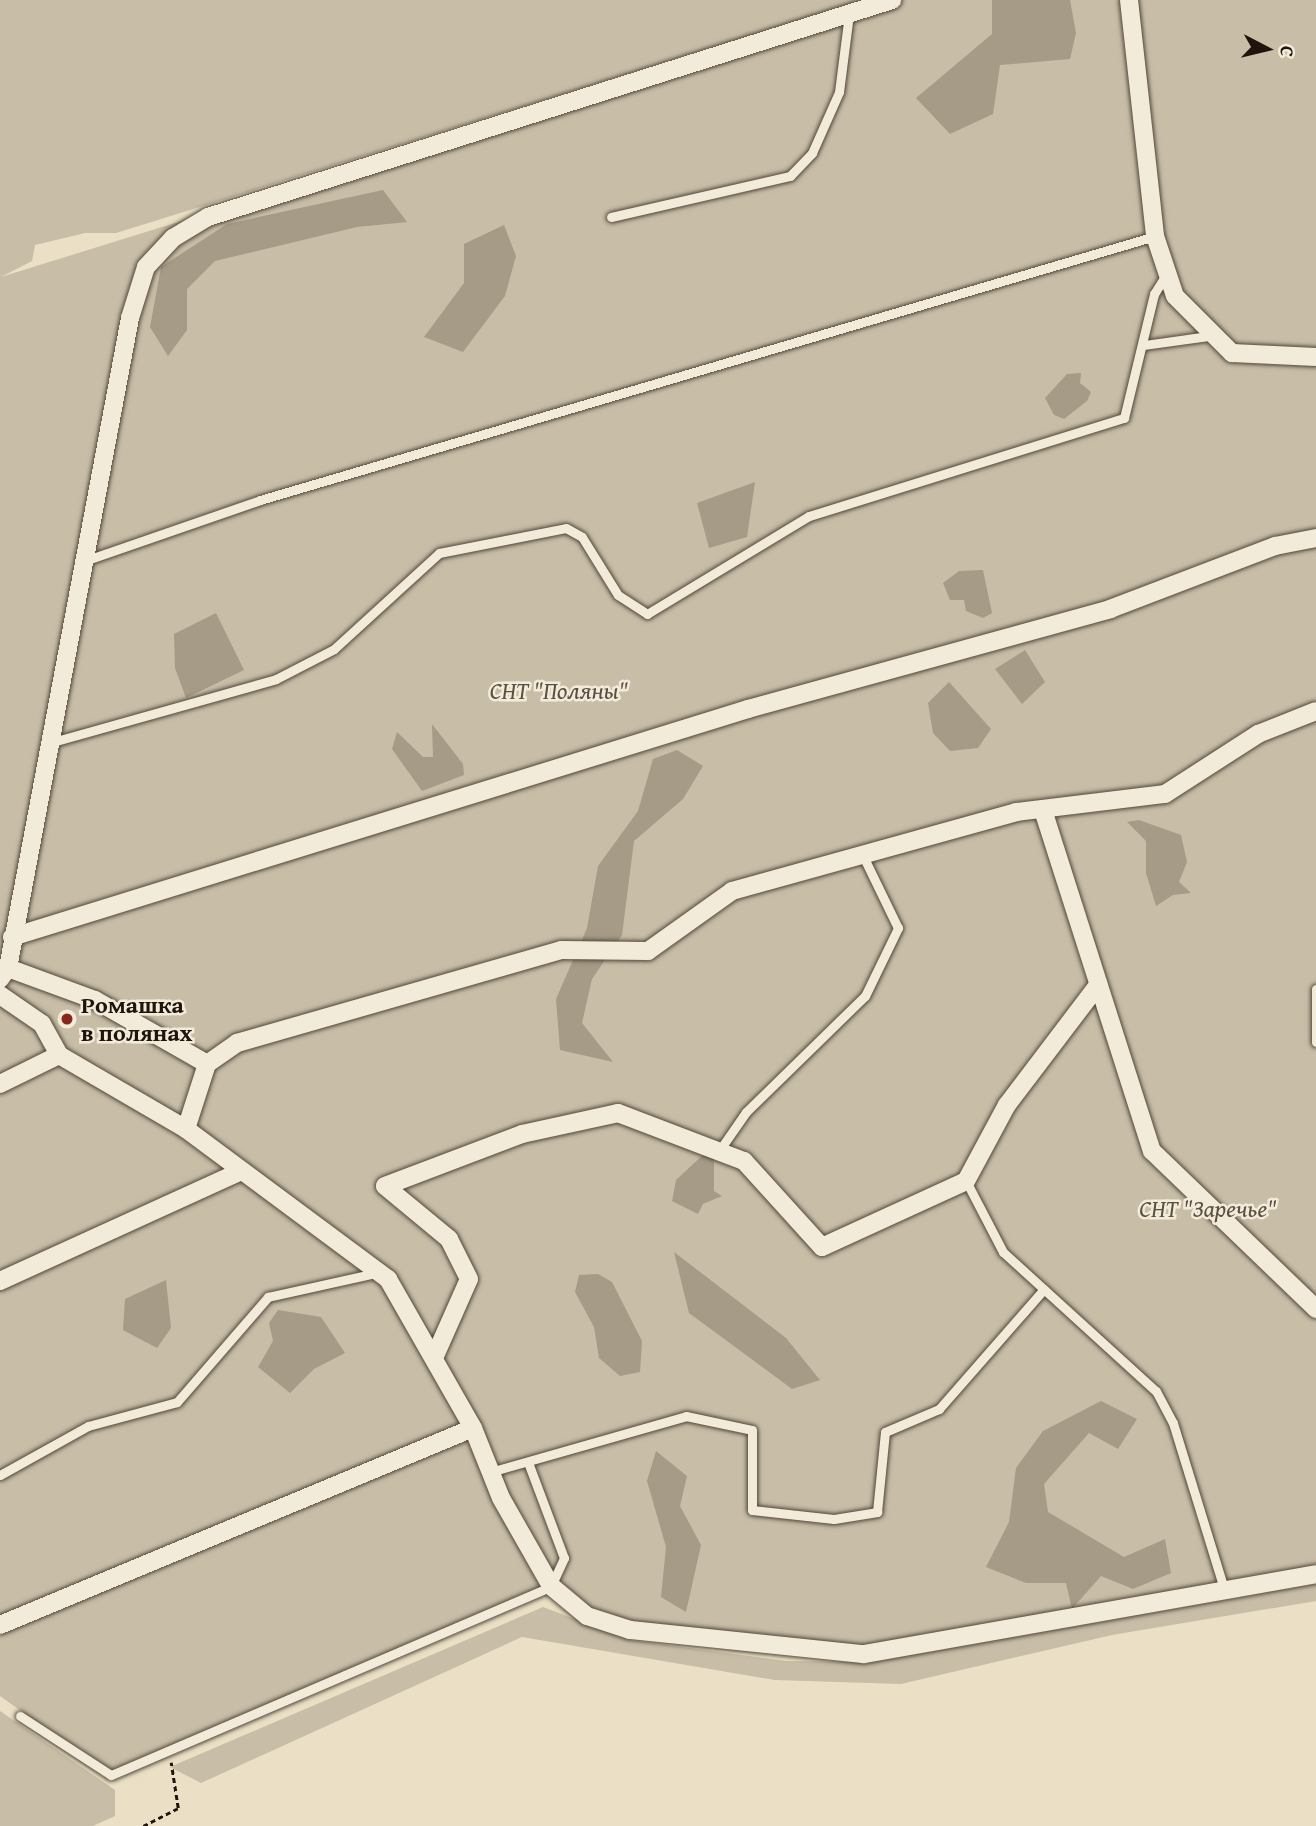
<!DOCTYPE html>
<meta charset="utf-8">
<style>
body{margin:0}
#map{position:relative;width:1316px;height:1826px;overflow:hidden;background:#ebe0c5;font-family:"Gentium Book Plus",serif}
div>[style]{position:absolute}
.green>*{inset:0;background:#c8bda6}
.water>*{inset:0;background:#a59b86}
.path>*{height:2.5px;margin-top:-1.25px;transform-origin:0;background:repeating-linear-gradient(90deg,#1e140d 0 5px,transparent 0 8.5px)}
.roads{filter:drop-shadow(0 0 2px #51473b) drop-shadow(0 0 2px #51473b)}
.service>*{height:9px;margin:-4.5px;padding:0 4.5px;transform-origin:4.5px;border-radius:4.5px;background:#f2ebd9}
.minor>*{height:18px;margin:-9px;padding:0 9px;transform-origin:9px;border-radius:9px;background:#f2ebd9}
.dots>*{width:19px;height:19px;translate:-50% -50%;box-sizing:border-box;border:4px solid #f2ebd9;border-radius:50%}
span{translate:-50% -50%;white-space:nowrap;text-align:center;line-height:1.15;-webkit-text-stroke:5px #f2ebd9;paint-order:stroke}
.park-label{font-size:24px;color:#5a4f43;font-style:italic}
.poi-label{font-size:24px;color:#1e140d;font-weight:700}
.left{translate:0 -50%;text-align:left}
.north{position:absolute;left:1232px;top:14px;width:70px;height:70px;-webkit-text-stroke:5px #f2ebd9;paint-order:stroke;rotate:97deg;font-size:19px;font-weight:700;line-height:28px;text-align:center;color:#1e140d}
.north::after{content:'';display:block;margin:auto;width:24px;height:32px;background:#1e140d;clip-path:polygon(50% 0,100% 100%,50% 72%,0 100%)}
</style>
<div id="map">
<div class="green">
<i style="clip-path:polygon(0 0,864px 0,116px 233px,85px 233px,35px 245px,32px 261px,1px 277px,892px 0,1316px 0,1316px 1574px,915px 1649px,630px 1630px,550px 1586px,111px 1775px,0 1696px)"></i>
<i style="clip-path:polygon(1316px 1584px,1316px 1601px,1112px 1635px,901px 1684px,775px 1680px,522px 1637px,201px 1783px,170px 1767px,543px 1607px,630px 1640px,786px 1661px,872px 1662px)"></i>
<i style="clip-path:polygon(0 1711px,115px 1790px,115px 1816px,93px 1826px,0 1826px)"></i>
</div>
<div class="water">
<i style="clip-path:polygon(992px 0,1070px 0,1076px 33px,1070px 59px,1000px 65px,993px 114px,950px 134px,916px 98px,992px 34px)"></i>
<i style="clip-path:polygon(383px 190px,407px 222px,357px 227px,215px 261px,187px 289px,187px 330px,168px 356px,150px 327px,161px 267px,227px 224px)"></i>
<i style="clip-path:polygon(504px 225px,516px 256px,505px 296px,463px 352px,424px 337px,464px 283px,464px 244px)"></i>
<i style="clip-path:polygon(1081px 373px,1080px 383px,1091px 392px,1087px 401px,1064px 419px,1054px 415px,1045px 398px,1067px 374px)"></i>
<i style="clip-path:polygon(755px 482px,747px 537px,709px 548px,697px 503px)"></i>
<i style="clip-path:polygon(983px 570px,992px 613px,983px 618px,966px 611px,964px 600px,950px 600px,943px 583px,959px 571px)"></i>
<i style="clip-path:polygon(216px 613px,244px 670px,186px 698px,175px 668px,174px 634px)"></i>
<i style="clip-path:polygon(1025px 650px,1045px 682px,1022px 704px,995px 669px)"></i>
<i style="clip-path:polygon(949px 682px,991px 729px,978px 748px,950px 751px,933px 733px,928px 703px)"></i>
<i style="clip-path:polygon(432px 724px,463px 764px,464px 775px,422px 791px,392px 749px,397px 732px,423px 757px,433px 757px)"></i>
<i style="clip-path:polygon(677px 750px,703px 766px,683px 799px,634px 841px,622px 935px,592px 979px,582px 1023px,613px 1062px,560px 1050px,556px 999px,587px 928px,598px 866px,638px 811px,653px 759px)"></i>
<i style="clip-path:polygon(1139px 820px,1181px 835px,1187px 862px,1179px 882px,1191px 893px,1173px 895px,1156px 906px,1146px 873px,1146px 841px,1127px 822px)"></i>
<i style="clip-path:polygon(706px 1152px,714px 1159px,714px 1191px,722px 1196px,703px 1204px,698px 1214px,672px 1201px,676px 1180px)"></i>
<i style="clip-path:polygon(674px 1252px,786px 1338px,820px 1380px,792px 1389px,689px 1313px)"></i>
<i style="clip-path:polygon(598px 1274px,612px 1282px,642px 1341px,640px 1372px,620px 1376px,599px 1358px,594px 1327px,575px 1292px,579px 1275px)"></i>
<i style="clip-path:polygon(166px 1280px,171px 1328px,157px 1348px,123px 1330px,125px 1299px)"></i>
<i style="clip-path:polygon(278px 1310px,321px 1317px,345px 1353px,314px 1369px,290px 1393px,258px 1367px,273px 1341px,269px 1323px)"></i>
<i style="clip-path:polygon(1101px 1401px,1137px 1419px,1118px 1449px,1089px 1433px,1044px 1484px,1048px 1512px,1124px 1557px,1165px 1539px,1171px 1573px,1133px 1589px,1101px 1576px,1072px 1609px,1066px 1583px,1026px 1583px,986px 1567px,1009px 1522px,1016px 1468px,1043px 1431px)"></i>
<i style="clip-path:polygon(656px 1451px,687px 1476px,680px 1506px,701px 1545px,686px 1612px,661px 1597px,666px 1547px,647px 1481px)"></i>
</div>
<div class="path">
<i style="left:143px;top:1826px;width:39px;rotate:-27deg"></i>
<i style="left:178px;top:1808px;width:46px;rotate:-98.8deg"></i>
</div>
<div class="roads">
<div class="service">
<i style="left:611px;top:217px;width:184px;rotate:-12.9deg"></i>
<i style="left:790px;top:176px;width:32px;rotate:-46deg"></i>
<i style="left:812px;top:153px;width:67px;rotate:-66.1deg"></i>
<i style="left:839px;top:92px;width:79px;rotate:-82.7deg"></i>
<i style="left:1144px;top:345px;width:66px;rotate:-7.9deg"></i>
<i style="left:84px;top:561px;width:186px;rotate:-19.1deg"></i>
<i style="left:260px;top:500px;width:933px;rotate:-16.43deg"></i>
<i style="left:49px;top:743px;width:236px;rotate:-15.7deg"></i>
<i style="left:276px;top:679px;width:65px;rotate:-27.3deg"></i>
<i style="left:334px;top:649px;width:142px;rotate:-42.4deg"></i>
<i style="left:439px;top:553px;width:129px;rotate:-11.1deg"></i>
<i style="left:566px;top:528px;width:18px;rotate:29deg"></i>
<i style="left:582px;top:537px;width:68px;rotate:58.2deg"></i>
<i style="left:618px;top:595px;width:35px;rotate:33deg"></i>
<i style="left:647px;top:614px;width:189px;rotate:-31.2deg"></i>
<i style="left:809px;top:516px;width:330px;rotate:-17.3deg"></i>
<i style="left:1124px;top:418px;width:128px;rotate:-76.4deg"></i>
<i style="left:1154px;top:294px;width:22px;rotate:-58deg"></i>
<i style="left:1316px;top:989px;width:53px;rotate:90deg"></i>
<i style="left:721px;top:1148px;width:44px;rotate:-55.2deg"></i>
<i style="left:746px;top:1112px;width:166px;rotate:-44.3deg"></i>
<i style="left:865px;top:996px;width:76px;rotate:-64.1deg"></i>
<i style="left:898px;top:928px;width:80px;rotate:-115.9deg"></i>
<i style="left:966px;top:1181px;width:80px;rotate:62.5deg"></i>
<i style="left:1003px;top:1252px;width:207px;rotate:42.3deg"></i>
<i style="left:1156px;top:1391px;width:36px;rotate:62deg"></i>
<i style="left:1173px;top:1423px;width:170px;rotate:72.9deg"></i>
<i style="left:490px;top:1472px;width:204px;rotate:-15.9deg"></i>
<i style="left:686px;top:1416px;width:67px;rotate:12deg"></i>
<i style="left:752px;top:1430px;width:80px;rotate:90deg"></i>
<i style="left:752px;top:1510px;width:82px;rotate:6.3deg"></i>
<i style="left:834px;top:1519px;width:44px;rotate:-9.2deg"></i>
<i style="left:877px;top:1512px;width:80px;rotate:-84.3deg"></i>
<i style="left:885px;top:1432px;width:59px;rotate:-23.1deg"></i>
<i style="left:939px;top:1409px;width:159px;rotate:-48.8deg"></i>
<i style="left:0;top:1475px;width:101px;rotate:-29.1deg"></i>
<i style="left:88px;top:1426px;width:92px;rotate:-15.1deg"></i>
<i style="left:177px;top:1402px;width:139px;rotate:-49.1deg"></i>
<i style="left:268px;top:1297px;width:110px;rotate:-12.6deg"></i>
<i style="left:20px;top:1716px;width:108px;rotate:33deg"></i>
<i style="left:111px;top:1775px;width:479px;rotate:-23.2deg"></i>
<i style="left:551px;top:1586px;width:31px;rotate:-65deg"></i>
<i style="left:564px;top:1558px;width:99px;rotate:-110.6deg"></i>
</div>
<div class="minor">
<i style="left:1129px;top:0;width:237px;rotate:83.7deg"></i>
<i style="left:1155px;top:236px;width:63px;rotate:71.6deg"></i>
<i style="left:1175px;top:296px;width:81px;rotate:45deg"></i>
<i style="left:1232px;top:353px;width:84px;rotate:2.7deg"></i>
<i style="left:1043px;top:810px;width:358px;rotate:72.3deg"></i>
<i style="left:1152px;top:1151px;width:228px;rotate:43.9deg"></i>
<i style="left:12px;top:937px;width:771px;rotate:-17.21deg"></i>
<i style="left:748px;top:709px;width:376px;rotate:-15.4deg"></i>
<i style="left:1110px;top:609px;width:177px;rotate:-20.9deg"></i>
<i style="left:1275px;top:546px;width:42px;rotate:-11deg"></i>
<i style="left:8px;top:968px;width:93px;rotate:20.2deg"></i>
<i style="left:95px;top:1000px;width:129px;rotate:29.7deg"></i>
<i style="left:0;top:979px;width:14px;rotate:-54deg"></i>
<i style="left:8px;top:968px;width:661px;rotate:-79.37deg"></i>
<i style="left:130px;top:318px;width:53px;rotate:-72.6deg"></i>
<i style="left:146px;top:267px;width:40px;rotate:-47deg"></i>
<i style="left:173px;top:238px;width:41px;rotate:-31deg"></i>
<i style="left:208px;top:217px;width:718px;rotate:-17.6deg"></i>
<i style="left:0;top:995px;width:51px;rotate:34.6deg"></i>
<i style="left:42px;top:1024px;width:35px;rotate:61deg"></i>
<i style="left:59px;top:1055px;width:147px;rotate:30.2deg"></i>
<i style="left:186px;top:1129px;width:252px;rotate:36.6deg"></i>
<i style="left:388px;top:1279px;width:172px;rotate:60.3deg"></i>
<i style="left:473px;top:1428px;width:75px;rotate:68.2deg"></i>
<i style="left:501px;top:1498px;width:101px;rotate:60.4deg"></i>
<i style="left:551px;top:1586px;width:47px;rotate:39.8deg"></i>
<i style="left:587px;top:1616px;width:45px;rotate:18deg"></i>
<i style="left:630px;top:1630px;width:235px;rotate:5.9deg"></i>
<i style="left:864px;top:1654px;width:459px;rotate:-10deg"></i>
<i style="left:0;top:1084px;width:66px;rotate:-26.2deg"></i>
<i style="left:186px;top:1129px;width:68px;rotate:-72.1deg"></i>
<i style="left:207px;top:1064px;width:37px;rotate:-35deg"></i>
<i style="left:237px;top:1043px;width:337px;rotate:-16deg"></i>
<i style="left:561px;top:950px;width:87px;rotate:0.7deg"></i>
<i style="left:648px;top:951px;width:103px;rotate:-35.5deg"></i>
<i style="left:732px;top:891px;width:295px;rotate:-15.5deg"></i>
<i style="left:1016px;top:812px;width:150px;rotate:-6.9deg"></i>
<i style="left:1165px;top:794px;width:111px;rotate:-32.8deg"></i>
<i style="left:1258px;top:734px;width:62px;rotate:-21.6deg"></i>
<i style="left:0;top:1281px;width:265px;rotate:-24.5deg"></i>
<i style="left:434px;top:1358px;width:86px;rotate:-66.1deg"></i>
<i style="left:469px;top:1279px;width:45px;rotate:-116.6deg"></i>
<i style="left:449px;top:1239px;width:83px;rotate:-140.4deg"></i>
<i style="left:385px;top:1186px;width:147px;rotate:-20.8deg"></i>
<i style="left:522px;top:1134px;width:98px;rotate:-12.3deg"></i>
<i style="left:618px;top:1113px;width:135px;rotate:20.9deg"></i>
<i style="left:744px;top:1161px;width:116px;rotate:47.8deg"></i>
<i style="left:822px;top:1247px;width:158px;rotate:-24.6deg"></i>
<i style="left:966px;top:1181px;width:86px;rotate:-61.7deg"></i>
<i style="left:1007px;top:1105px;width:151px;rotate:-52.8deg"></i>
<i style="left:0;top:1625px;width:512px;rotate:-22.61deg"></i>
</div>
</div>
<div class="dots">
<i style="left:67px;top:1019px;background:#8f2418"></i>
</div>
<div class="park-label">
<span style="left:559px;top:691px">СНТ "Поляны"</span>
<span style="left:1208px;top:1209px">СНТ "Заречье"</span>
</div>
<div class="poi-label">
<span class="left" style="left:81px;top:1019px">Ромашка<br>в полянах</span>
</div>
<div class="north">С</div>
</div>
